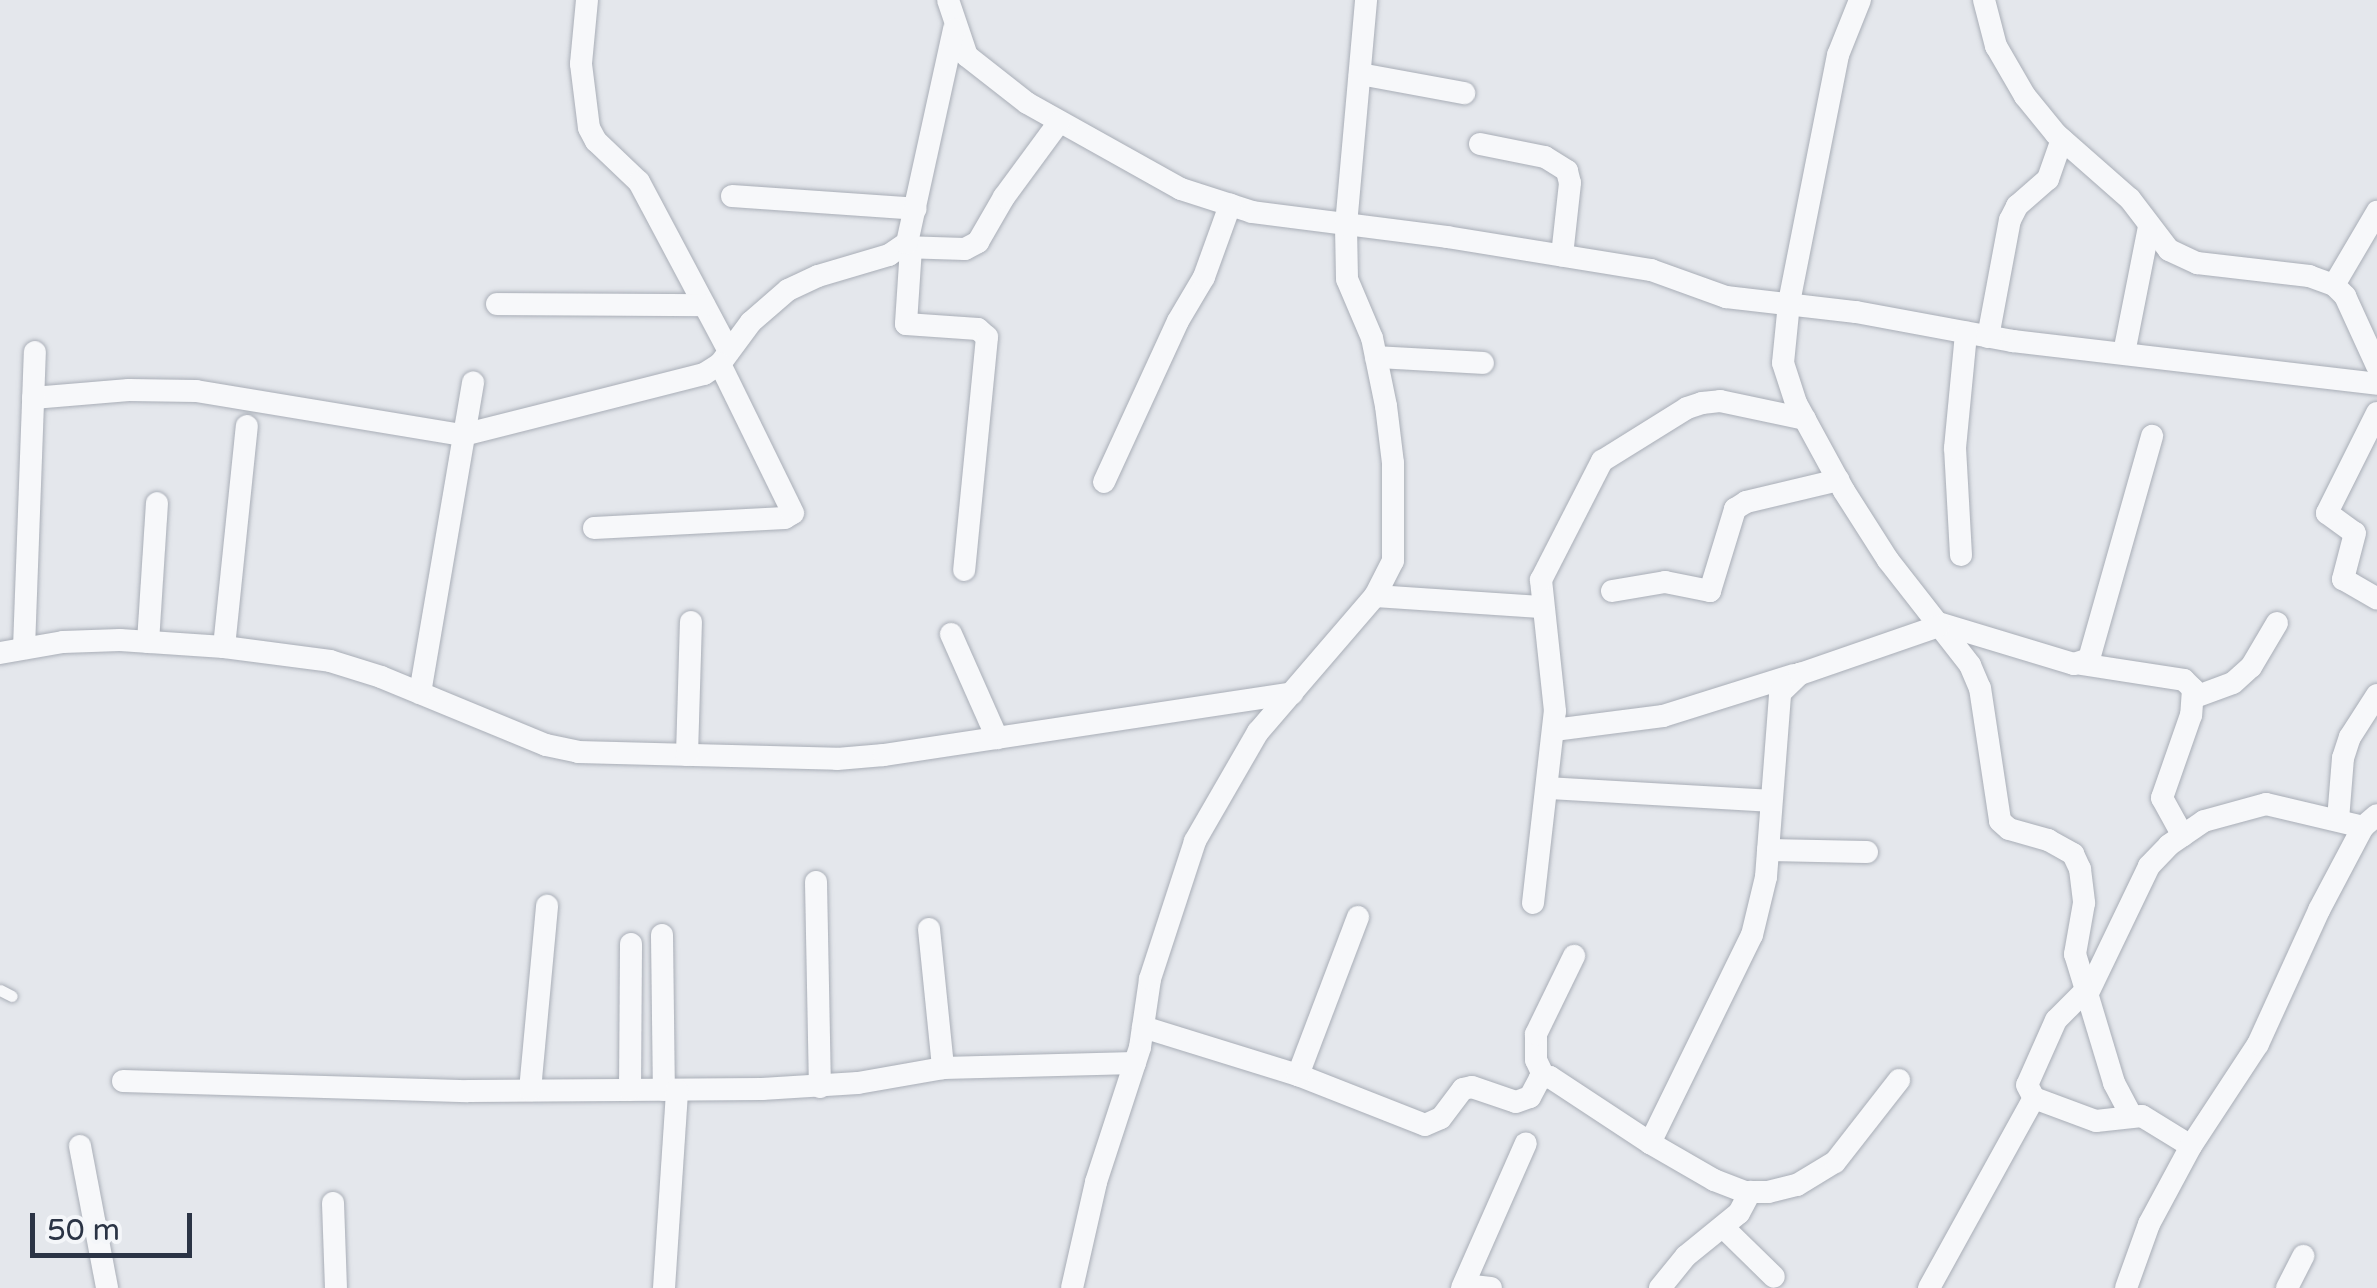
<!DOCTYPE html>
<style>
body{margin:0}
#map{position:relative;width:2377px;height:1288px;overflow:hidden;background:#e4e7ec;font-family:"Varela Round",sans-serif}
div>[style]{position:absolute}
.roads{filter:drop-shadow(0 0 2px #a9aeb7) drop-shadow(0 0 2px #a9aeb7)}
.lane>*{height:11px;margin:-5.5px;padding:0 5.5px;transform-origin:5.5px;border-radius:5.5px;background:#f7f8fa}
.street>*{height:22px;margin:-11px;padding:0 11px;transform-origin:11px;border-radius:11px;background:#f7f8fa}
span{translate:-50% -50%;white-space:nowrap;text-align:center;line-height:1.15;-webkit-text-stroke:9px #f4f6f9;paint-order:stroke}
.scale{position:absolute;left:30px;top:1213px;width:162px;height:45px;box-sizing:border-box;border:5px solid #2b3445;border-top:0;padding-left:12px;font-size:30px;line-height:35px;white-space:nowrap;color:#2b3445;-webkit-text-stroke:8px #f4f6f9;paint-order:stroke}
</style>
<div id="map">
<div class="roads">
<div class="lane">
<i style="left:0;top:990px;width:13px;rotate:27deg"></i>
</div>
<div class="street">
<i style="left:587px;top:0;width:64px;rotate:95.4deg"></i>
<i style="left:581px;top:64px;width:64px;rotate:82.9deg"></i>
<i style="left:589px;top:128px;width:15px;rotate:62deg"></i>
<i style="left:596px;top:141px;width:59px;rotate:43.6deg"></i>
<i style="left:639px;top:182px;width:191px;rotate:62deg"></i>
<i style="left:948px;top:0;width:59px;rotate:71.3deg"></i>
<i style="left:967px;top:56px;width:76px;rotate:38.1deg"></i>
<i style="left:1027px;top:103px;width:176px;rotate:29.2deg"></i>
<i style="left:1181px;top:189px;width:75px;rotate:17.9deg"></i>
<i style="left:1252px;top:212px;width:197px;rotate:7.3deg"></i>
<i style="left:1447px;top:237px;width:207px;rotate:9.2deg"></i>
<i style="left:1651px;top:270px;width:80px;rotate:19.8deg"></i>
<i style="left:1726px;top:297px;width:131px;rotate:6.6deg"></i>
<i style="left:1856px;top:312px;width:160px;rotate:10.5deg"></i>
<i style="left:2013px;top:341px;width:367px;rotate:6.7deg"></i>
<i style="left:1860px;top:0;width:59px;rotate:111.8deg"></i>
<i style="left:1838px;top:55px;width:253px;rotate:101.2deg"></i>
<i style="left:1789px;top:303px;width:60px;rotate:95.7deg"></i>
<i style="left:1783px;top:363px;width:42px;rotate:72deg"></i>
<i style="left:1796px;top:403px;width:100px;rotate:61.4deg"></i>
<i style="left:1844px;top:491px;width:82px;rotate:57.5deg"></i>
<i style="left:1888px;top:560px;width:133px;rotate:52deg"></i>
<i style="left:1970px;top:665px;width:25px;rotate:67deg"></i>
<i style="left:1980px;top:688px;width:134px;rotate:81.4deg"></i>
<i style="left:2000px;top:821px;width:12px;rotate:42deg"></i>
<i style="left:2009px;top:829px;width:41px;rotate:15.8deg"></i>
<i style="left:2048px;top:840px;width:29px;rotate:29deg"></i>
<i style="left:2073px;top:854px;width:17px;rotate:65deg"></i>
<i style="left:2080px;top:869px;width:34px;rotate:83deg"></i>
<i style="left:2084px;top:903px;width:52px;rotate:100deg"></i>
<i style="left:2075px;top:954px;width:38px;rotate:73deg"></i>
<i style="left:2086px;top:990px;width:42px;rotate:135deg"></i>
<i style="left:2056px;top:1020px;width:71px;rotate:114deg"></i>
<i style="left:2027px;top:1085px;width:15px;rotate:62deg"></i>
<i style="left:1984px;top:0;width:48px;rotate:75.4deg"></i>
<i style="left:1996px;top:46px;width:58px;rotate:59.9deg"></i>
<i style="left:2025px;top:96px;width:49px;rotate:50.8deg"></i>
<i style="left:2056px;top:134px;width:98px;rotate:41.3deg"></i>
<i style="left:2130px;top:199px;width:64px;rotate:52.6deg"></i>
<i style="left:2169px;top:250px;width:31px;rotate:25deg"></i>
<i style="left:2197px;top:263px;width:113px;rotate:6.6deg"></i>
<i style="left:2309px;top:276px;width:27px;rotate:20deg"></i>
<i style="left:2334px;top:285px;width:16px;rotate:45deg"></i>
<i style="left:2345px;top:296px;width:77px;rotate:65.4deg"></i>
<i style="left:1360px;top:74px;width:106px;rotate:10.4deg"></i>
<i style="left:1480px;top:144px;width:66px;rotate:11.3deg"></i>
<i style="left:1545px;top:157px;width:26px;rotate:32deg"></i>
<i style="left:1567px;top:171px;width:12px;rotate:76deg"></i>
<i style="left:1570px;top:183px;width:73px;rotate:96.3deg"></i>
<i style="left:732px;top:196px;width:184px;rotate:4deg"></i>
<i style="left:902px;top:247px;width:63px;rotate:1.8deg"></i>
<i style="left:965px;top:249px;width:15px;rotate:-28deg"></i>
<i style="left:978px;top:242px;width:52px;rotate:-60deg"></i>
<i style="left:1004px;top:197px;width:93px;rotate:-53.7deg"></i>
<i style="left:911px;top:248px;width:76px;rotate:93.8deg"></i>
<i style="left:906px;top:324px;width:72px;rotate:4deg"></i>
<i style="left:978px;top:329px;width:12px;rotate:42deg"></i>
<i style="left:987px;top:337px;width:234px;rotate:95.6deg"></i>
<i style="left:2334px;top:285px;width:85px;rotate:-59.5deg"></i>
<i style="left:497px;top:304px;width:207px;rotate:0.3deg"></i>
<i style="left:1988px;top:337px;width:119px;rotate:-79.4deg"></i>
<i style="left:2010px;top:220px;width:16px;rotate:-63deg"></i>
<i style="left:2017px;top:206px;width:41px;rotate:-41.1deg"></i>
<i style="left:2048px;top:179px;width:42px;rotate:-70.7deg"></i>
<i style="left:2124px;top:353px;width:128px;rotate:-78.8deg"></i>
<i style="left:1376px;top:357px;width:107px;rotate:3.2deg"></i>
<i style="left:33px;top:398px;width:96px;rotate:-4.8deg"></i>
<i style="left:129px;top:390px;width:67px;rotate:0.9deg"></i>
<i style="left:196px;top:391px;width:271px;rotate:9.4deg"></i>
<i style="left:463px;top:435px;width:249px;rotate:-14.2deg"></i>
<i style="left:704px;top:374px;width:19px;rotate:-32deg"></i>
<i style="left:720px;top:364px;width:52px;rotate:-53.6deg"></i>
<i style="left:751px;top:322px;width:49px;rotate:-40.9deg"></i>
<i style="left:788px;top:290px;width:33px;rotate:-25deg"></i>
<i style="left:818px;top:276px;width:74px;rotate:-16.5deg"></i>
<i style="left:889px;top:255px;width:22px;rotate:-34deg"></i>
<i style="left:907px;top:243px;width:219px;rotate:-77.6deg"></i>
<i style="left:2377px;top:413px;width:112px;rotate:116.6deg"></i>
<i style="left:2327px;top:513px;width:34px;rotate:36deg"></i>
<i style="left:2355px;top:533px;width:48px;rotate:104.6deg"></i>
<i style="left:2343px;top:579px;width:39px;rotate:30deg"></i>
<i style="left:1104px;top:482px;width:177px;rotate:-65.3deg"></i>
<i style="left:1178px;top:321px;width:51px;rotate:-59.4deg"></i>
<i style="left:1204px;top:277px;width:77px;rotate:-70.1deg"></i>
<i style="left:594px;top:528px;width:191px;rotate:-3deg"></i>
<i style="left:785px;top:518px;width:9px;rotate:-32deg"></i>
<i style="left:793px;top:513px;width:166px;rotate:-116.1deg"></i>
<i style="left:1961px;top:555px;width:107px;rotate:-93.2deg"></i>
<i style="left:1955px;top:448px;width:116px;rotate:-84.5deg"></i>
<i style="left:1612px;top:591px;width:54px;rotate:-9.6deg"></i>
<i style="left:1665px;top:582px;width:46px;rotate:11.3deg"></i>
<i style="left:1710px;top:591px;width:86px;rotate:-73deg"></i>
<i style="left:1735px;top:509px;width:13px;rotate:-32deg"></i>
<i style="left:1746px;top:502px;width:95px;rotate:-13.4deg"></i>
<i style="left:1375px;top:596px;width:166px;rotate:3.8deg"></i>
<i style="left:1935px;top:622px;width:145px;rotate:16.8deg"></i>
<i style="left:2074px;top:664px;width:16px;rotate:-18deg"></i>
<i style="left:2089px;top:659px;width:232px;rotate:-74.2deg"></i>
<i style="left:951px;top:634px;width:114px;rotate:66.1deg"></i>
<i style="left:148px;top:642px;width:139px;rotate:-86.3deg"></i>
<i style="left:224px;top:647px;width:222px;rotate:-84.1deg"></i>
<i style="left:24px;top:648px;width:296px;rotate:-87.9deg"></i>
<i style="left:0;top:653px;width:64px;rotate:-9.9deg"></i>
<i style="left:63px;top:642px;width:57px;rotate:-2deg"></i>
<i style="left:120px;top:640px;width:104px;rotate:3.9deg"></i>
<i style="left:224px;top:647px;width:107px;rotate:7.5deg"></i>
<i style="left:330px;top:661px;width:53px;rotate:17.4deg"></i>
<i style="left:381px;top:677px;width:178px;rotate:22.4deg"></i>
<i style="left:546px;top:745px;width:33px;rotate:12deg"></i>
<i style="left:578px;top:752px;width:259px;rotate:1.5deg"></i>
<i style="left:837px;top:759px;width:47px;rotate:-4.9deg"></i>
<i style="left:884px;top:755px;width:413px;rotate:-8.6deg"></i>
<i style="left:2081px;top:664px;width:104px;rotate:8.8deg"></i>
<i style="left:2184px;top:680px;width:13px;rotate:45deg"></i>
<i style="left:2193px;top:689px;width:26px;rotate:94deg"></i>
<i style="left:2191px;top:715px;width:88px;rotate:109.3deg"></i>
<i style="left:2162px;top:798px;width:43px;rotate:61.1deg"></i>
<i style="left:420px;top:693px;width:315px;rotate:-80.3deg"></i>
<i style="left:2195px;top:697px;width:40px;rotate:-20.2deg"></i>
<i style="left:2233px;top:683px;width:24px;rotate:-42deg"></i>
<i style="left:2251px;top:667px;width:51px;rotate:-59.4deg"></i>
<i style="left:1554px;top:730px;width:110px;rotate:-7.3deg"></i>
<i style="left:1663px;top:716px;width:137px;rotate:-17.4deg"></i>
<i style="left:687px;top:755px;width:133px;rotate:-88.3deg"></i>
<i style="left:1548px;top:788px;width:223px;rotate:3.3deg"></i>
<i style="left:2338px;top:820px;width:62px;rotate:-85.4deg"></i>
<i style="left:2343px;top:758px;width:22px;rotate:-72deg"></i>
<i style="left:2350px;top:737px;width:50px;rotate:-57.3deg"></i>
<i style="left:1768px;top:850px;width:99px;rotate:1.2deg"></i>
<i style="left:816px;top:882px;width:205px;rotate:88.9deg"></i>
<i style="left:1533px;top:903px;width:193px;rotate:-83.5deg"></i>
<i style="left:1555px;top:711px;width:132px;rotate:-96.1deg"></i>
<i style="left:1541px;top:580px;width:134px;rotate:-62.9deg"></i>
<i style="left:1602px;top:461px;width:100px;rotate:-31.9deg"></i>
<i style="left:1687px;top:408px;width:16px;rotate:-18deg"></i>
<i style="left:1702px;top:403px;width:18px;rotate:-6deg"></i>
<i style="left:1720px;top:401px;width:87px;rotate:12deg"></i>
<i style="left:929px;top:929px;width:140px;rotate:84.2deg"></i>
<i style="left:662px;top:935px;width:155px;rotate:89.3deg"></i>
<i style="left:2086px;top:990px;width:97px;rotate:73.2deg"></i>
<i style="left:2114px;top:1083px;width:38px;rotate:62deg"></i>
<i style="left:2088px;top:993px;width:141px;rotate:-64.3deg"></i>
<i style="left:2149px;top:866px;width:29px;rotate:-46deg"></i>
<i style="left:2169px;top:845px;width:42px;rotate:-34.4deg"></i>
<i style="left:2204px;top:821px;width:64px;rotate:-15.3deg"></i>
<i style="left:2266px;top:804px;width:100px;rotate:13.3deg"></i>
<i style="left:1143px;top:1027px;width:162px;rotate:17.2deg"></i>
<i style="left:1298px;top:1075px;width:136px;rotate:21.5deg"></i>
<i style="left:1425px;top:1125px;width:17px;rotate:-24deg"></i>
<i style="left:1441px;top:1118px;width:36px;rotate:-53deg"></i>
<i style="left:1463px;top:1089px;width:9px;rotate:-13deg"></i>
<i style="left:1472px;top:1087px;width:46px;rotate:18.8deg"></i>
<i style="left:1516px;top:1102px;width:15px;rotate:-20deg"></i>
<i style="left:1530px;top:1097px;width:21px;rotate:-62deg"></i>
<i style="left:1540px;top:1078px;width:10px;rotate:-6deg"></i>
<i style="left:1550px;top:1077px;width:120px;rotate:33.4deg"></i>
<i style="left:1650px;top:1143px;width:74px;rotate:30deg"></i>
<i style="left:1714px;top:1180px;width:34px;rotate:21deg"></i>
<i style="left:1746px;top:1192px;width:22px"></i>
<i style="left:1768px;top:1192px;width:30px;rotate:-14deg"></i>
<i style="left:1797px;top:1185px;width:44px;rotate:-31.2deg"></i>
<i style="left:1835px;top:1162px;width:104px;rotate:-52deg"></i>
<i style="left:1298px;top:1075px;width:169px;rotate:-69.2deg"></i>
<i style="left:1544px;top:1077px;width:19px;rotate:-115deg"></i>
<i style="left:1536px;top:1060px;width:26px;rotate:-90deg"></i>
<i style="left:1536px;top:1034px;width:87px;rotate:-64deg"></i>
<i style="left:123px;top:1081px;width:345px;rotate:1.7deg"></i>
<i style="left:468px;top:1091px;width:294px;rotate:-0.4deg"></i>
<i style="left:762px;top:1089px;width:96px;rotate:-3.6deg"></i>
<i style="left:858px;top:1083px;width:86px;rotate:-10deg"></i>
<i style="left:943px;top:1068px;width:192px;rotate:-1.5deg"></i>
<i style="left:530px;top:1090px;width:185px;rotate:-84.7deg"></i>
<i style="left:630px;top:1090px;width:146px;rotate:-89.6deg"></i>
<i style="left:1650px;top:1143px;width:232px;rotate:-63.9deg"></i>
<i style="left:1752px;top:935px;width:60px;rotate:-76.4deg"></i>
<i style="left:1766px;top:877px;width:185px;rotate:-85.6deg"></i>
<i style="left:1780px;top:693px;width:28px;rotate:-44deg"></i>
<i style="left:1800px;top:674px;width:147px;rotate:-19.1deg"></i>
<i style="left:80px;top:1146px;width:145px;rotate:79.2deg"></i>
<i style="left:333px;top:1203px;width:85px;rotate:88deg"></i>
<i style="left:1723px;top:1227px;width:71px;rotate:44.4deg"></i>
<i style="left:1464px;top:1285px;width:27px;rotate:6deg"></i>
<i style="left:664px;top:1288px;width:198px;rotate:-86.2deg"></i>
<i style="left:1072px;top:1288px;width:109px;rotate:-77.2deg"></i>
<i style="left:1096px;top:1182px;width:142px;rotate:-71.9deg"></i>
<i style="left:1140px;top:1047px;width:69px;rotate:-81.6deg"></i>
<i style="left:1150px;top:979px;width:145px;rotate:-71.9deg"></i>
<i style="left:1195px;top:841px;width:126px;rotate:-60deg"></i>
<i style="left:1258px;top:732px;width:179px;rotate:-49.3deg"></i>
<i style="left:1375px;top:596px;width:39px;rotate:-63deg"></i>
<i style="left:1393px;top:561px;width:98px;rotate:-90deg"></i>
<i style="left:1393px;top:463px;width:57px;rotate:-97deg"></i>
<i style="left:1386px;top:406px;width:69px;rotate:-101.6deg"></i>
<i style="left:1372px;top:338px;width:64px;rotate:-113deg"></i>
<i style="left:1347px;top:279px;width:54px;rotate:-91.1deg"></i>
<i style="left:1346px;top:225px;width:226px;rotate:-84.9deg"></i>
<i style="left:1462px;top:1288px;width:158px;rotate:-66.2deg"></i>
<i style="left:1660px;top:1288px;width:41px;rotate:-50.9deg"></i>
<i style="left:1686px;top:1256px;width:68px;rotate:-39.1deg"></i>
<i style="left:1739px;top:1213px;width:24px;rotate:-62deg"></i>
<i style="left:1929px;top:1288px;width:217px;rotate:-61.1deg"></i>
<i style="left:2034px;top:1098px;width:66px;rotate:20.4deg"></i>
<i style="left:2096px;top:1121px;width:46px;rotate:-6.2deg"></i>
<i style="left:2142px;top:1116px;width:57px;rotate:31.5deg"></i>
<i style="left:2191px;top:1146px;width:122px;rotate:-56.7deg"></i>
<i style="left:2258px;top:1044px;width:147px;rotate:-65.5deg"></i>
<i style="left:2319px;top:910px;width:94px;rotate:-62.1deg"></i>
<i style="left:2363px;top:827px;width:18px;rotate:-41deg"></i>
<i style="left:2126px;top:1288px;width:68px;rotate:-70.2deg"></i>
<i style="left:2149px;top:1224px;width:89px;rotate:-61.7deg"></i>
<i style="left:2287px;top:1288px;width:36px;rotate:-63deg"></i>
</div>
</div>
<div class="scale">50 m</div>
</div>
